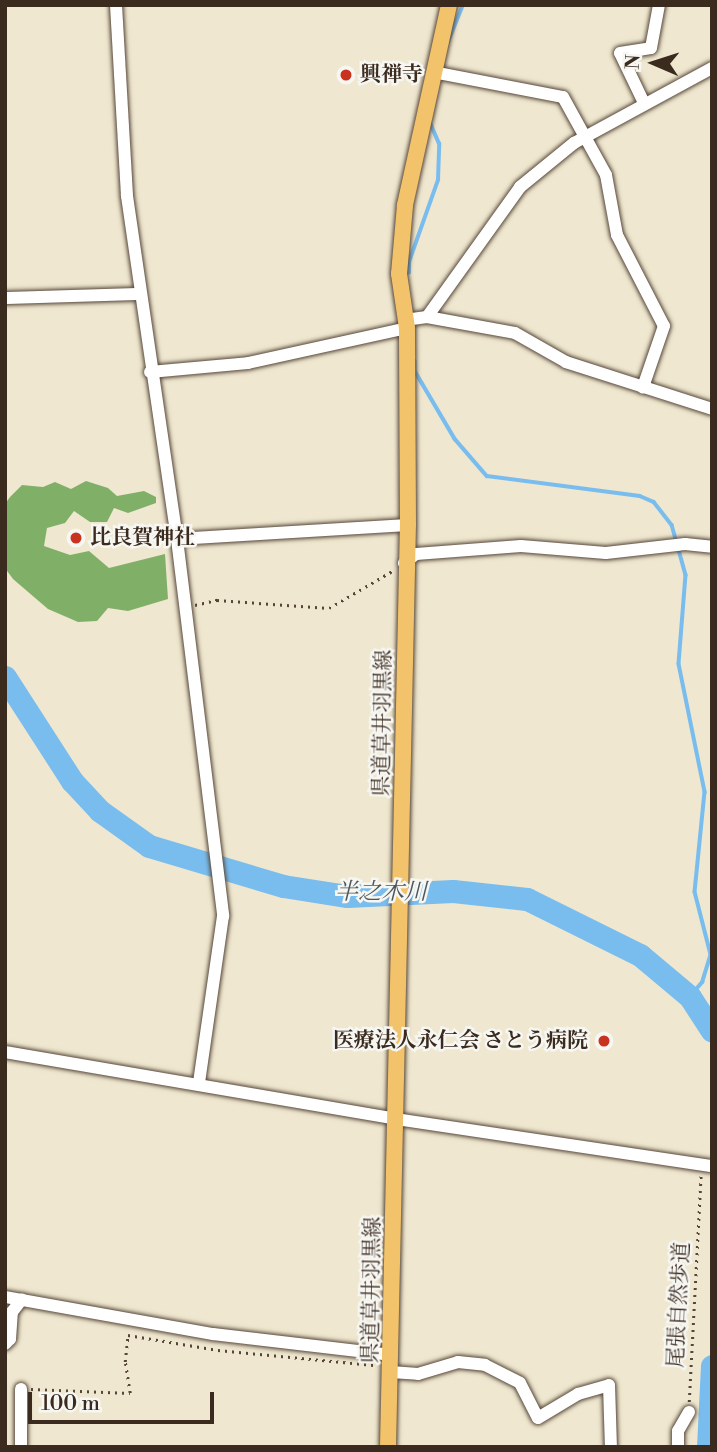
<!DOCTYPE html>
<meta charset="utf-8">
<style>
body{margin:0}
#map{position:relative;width:717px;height:1452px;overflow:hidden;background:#efe7cf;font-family:"Libre Bodoni","Noto Serif JP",serif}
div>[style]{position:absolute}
.forest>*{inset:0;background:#80b068}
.stream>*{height:3.5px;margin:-1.75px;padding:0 1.75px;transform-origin:1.75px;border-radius:1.75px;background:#79bdef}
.river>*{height:23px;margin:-11.5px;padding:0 11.5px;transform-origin:11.5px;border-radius:11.5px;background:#79bdef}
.path>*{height:2.5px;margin-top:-1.25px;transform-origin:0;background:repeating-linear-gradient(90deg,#564639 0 2px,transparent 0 7px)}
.roads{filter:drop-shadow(0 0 2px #564639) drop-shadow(0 0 2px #564639)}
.minor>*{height:12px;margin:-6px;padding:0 6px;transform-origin:6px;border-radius:6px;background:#fff}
.major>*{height:16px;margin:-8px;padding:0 8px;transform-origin:8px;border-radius:8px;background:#f2c36a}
.dots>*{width:19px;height:19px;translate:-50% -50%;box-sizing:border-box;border:4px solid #f6f6f2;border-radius:50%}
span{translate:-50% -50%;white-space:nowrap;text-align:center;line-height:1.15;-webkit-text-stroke:5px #f6f6f2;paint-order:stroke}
.poi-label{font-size:21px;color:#3b2a1e;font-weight:700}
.left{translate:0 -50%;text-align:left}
.right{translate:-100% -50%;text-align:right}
.street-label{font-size:21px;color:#3b2a1e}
.water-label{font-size:23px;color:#4e565d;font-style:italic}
.frame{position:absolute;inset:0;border:7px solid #3b2a1e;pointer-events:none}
.north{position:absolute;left:619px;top:28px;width:70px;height:70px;-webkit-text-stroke:5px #f6f6f2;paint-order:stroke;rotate:273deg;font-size:19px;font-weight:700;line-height:28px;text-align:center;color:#3b2a1e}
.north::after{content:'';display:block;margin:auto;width:24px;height:32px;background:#3b2a1e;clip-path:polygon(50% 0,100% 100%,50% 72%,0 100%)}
.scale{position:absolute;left:28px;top:1392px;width:186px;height:32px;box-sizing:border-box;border:4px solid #3b2a1e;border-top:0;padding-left:9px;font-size:21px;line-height:24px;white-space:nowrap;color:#3b2a1e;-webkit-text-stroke:5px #f6f6f2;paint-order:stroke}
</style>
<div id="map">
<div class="forest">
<i style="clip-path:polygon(86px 481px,108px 488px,117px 496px,144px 491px,156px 497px,156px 503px,128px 513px,114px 508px,107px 522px,90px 522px,74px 511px,65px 523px,47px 528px,44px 546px,70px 555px,89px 551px,109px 568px,165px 554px,168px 599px,128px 611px,108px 608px,97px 621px,78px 622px,48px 609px,13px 579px,5px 568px,5px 504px,10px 497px,22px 485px,43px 487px,55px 482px,71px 489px)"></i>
</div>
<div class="stream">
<i style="left:448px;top:42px;width:40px;rotate:-68deg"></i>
<i style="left:409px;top:273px;width:11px;rotate:-90deg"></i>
<i style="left:409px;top:262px;width:87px;rotate:-70.5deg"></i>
<i style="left:438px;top:180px;width:36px;rotate:-88deg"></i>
<i style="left:439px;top:144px;width:25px;rotate:-113deg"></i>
<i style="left:415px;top:361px;width:10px;rotate:90deg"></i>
<i style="left:415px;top:371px;width:79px;rotate:59.5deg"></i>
<i style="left:455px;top:439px;width:49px;rotate:49.1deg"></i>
<i style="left:487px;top:476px;width:154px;rotate:7.4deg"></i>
<i style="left:640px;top:496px;width:15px;rotate:23deg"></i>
<i style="left:654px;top:502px;width:29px;rotate:52deg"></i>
<i style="left:672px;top:525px;width:52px;rotate:74.4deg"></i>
<i style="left:686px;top:575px;width:89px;rotate:94.5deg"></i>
<i style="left:679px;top:664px;width:131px;rotate:78.5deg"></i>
<i style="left:705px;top:792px;width:100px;rotate:95.7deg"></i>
<i style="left:695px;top:892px;width:65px;rotate:75.7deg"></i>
<i style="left:711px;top:955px;width:28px;rotate:107deg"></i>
<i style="left:703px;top:982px;width:20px;rotate:131deg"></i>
</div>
<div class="river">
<i style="left:5px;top:677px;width:124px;rotate:57.2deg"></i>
<i style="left:72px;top:781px;width:41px;rotate:47deg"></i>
<i style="left:100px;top:811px;width:60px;rotate:35.5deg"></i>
<i style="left:149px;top:846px;width:140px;rotate:16.6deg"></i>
<i style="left:283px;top:886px;width:65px;rotate:8.9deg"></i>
<i style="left:347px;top:896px;width:106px;rotate:-2.7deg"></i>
<i style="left:453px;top:891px;width:74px;rotate:6.2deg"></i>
<i style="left:527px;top:899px;width:126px;rotate:26.4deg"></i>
<i style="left:640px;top:955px;width:65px;rotate:40deg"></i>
<i style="left:690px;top:997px;width:40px;rotate:57.1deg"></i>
<i style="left:708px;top:1447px;width:81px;rotate:-87.2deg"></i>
</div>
<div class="path">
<i style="left:195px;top:605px;width:23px;rotate:-13deg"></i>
<i style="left:217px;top:600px;width:112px;rotate:4.1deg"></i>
<i style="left:329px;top:608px;width:75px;rotate:-30.3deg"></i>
<i style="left:31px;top:1389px;width:99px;rotate:2.3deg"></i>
<i style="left:130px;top:1393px;width:31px;rotate:-99deg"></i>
<i style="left:125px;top:1362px;width:27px;rotate:-84deg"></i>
<i style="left:128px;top:1335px;width:91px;rotate:9.5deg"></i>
<i style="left:218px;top:1350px;width:156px;rotate:5.5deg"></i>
<i style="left:689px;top:1402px;width:227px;rotate:-87deg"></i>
</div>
<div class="roads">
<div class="minor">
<i style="left:116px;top:5px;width:191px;rotate:86.7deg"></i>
<i style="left:127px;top:196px;width:347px;rotate:81.7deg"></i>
<i style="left:177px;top:539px;width:380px;rotate:83deg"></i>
<i style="left:223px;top:916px;width:169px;rotate:98.2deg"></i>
<i style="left:433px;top:72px;width:132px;rotate:10.9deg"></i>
<i style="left:563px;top:97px;width:89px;rotate:61.1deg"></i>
<i style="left:606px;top:175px;width:61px;rotate:79.6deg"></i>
<i style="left:617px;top:235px;width:102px;rotate:62.7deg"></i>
<i style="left:664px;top:326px;width:65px;rotate:109deg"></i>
<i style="left:644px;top:103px;width:55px;rotate:-115.6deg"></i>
<i style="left:620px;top:53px;width:31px;rotate:-9deg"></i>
<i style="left:651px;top:48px;width:44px;rotate:-79.5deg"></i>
<i style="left:5px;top:298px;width:134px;rotate:-1.7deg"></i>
<i style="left:427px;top:317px;width:160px;rotate:-54.4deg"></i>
<i style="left:520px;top:187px;width:70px;rotate:-39.2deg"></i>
<i style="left:574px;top:143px;width:157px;rotate:-28.5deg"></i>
<i style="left:405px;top:320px;width:22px;rotate:-8deg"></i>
<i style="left:427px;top:317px;width:89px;rotate:10.3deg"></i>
<i style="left:515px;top:333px;width:59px;rotate:29.6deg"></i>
<i style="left:566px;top:362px;width:153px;rotate:17.8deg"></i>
<i style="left:150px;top:372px;width:98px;rotate:-5.2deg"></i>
<i style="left:248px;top:363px;width:163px;rotate:-12.4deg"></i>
<i style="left:177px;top:539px;width:231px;rotate:-3.5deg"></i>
<i style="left:404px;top:563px;width:15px;rotate:-37deg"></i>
<i style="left:416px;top:554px;width:105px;rotate:-4.4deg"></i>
<i style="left:521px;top:546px;width:85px;rotate:4.7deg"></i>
<i style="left:606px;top:553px;width:80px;rotate:-6.5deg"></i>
<i style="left:685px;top:544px;width:27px;rotate:6deg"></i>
<i style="left:5px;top:1052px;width:397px;rotate:9.7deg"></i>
<i style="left:396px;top:1119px;width:319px;rotate:8.5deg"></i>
<i style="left:5px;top:1297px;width:211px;rotate:10.1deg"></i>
<i style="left:213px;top:1334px;width:180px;rotate:6.7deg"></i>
<i style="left:5px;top:1344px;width:7px;rotate:-45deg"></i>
<i style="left:10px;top:1339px;width:27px;rotate:-86deg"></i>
<i style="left:12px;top:1312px;width:16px;rotate:-52deg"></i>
<i style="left:391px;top:1372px;width:27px;rotate:4deg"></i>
<i style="left:418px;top:1374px;width:42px;rotate:-16.7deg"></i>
<i style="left:458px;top:1362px;width:27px;rotate:6deg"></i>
<i style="left:485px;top:1365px;width:39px;rotate:27deg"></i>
<i style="left:520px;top:1383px;width:39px;rotate:63deg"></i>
<i style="left:538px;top:1418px;width:47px;rotate:-31deg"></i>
<i style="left:578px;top:1394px;width:32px;rotate:-16deg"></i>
<i style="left:609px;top:1385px;width:62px;rotate:88.2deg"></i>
<i style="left:21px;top:1389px;width:58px;rotate:90deg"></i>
<i style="left:678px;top:1447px;width:16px;rotate:-90deg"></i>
<i style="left:678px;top:1431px;width:22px;rotate:-60deg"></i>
</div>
<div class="major">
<i style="left:388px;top:1447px;width:922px;rotate:-88.76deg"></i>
<i style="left:408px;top:525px;width:197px;rotate:-90.3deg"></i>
<i style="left:407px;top:328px;width:55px;rotate:-98.4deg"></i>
<i style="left:399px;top:274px;width:69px;rotate:-85deg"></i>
<i style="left:405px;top:205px;width:205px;rotate:-77.6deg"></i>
</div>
</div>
<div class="dots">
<i style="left:346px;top:75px;background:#c8321e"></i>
<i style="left:76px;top:538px;background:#c8321e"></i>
<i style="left:604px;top:1041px;background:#c8321e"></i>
</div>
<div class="poi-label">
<span class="left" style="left:360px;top:75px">興禅寺</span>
<span class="left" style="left:90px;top:538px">比良賀神社</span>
<span class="right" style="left:588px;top:1041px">医療法人永仁会 さとう病院</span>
</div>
<div class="street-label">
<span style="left:383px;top:723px;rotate:-89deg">県道草井羽黒線</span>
<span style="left:372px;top:1290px;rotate:-89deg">県道草井羽黒線</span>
<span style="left:679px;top:1305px;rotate:-87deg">尾張自然歩道</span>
</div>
<div class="water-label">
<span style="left:381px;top:892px">半之木川</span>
</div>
<div class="frame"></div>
<div class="north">N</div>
<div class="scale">100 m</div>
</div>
